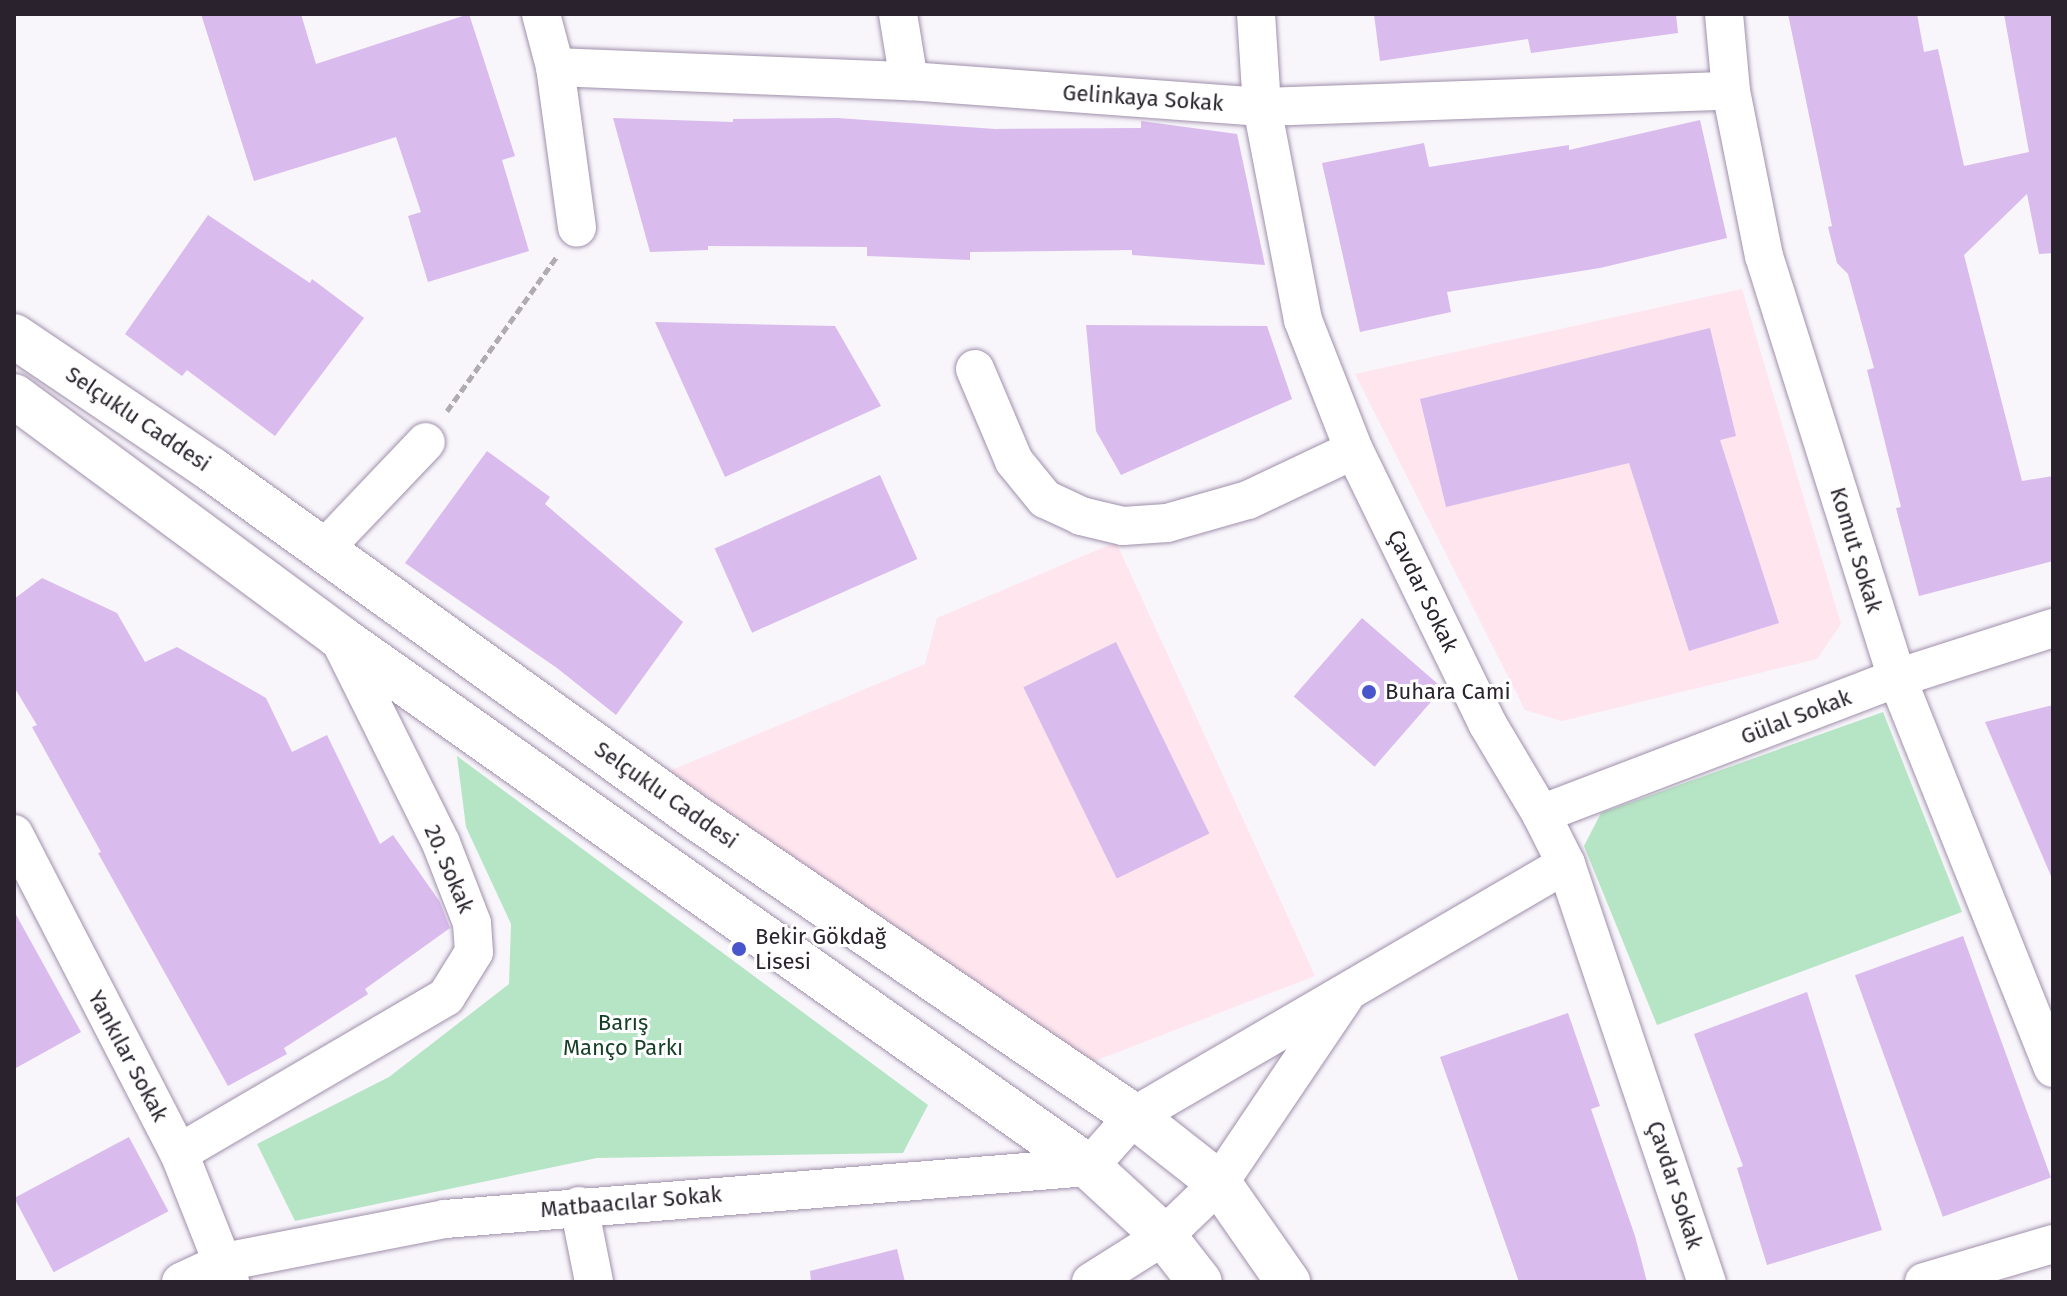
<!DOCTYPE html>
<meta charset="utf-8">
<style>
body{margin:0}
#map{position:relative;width:2067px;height:1296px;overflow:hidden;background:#f8f5fb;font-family:"Fira Sans",sans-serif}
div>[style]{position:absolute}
.education>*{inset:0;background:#fee5ee}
.green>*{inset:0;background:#b5e5c4}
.building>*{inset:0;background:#d9bbed;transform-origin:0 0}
.path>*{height:5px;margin-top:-2.5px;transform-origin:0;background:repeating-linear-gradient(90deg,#b0abb3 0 8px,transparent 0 12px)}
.roads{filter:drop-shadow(0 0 2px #a090ab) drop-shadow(0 0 2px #a090ab)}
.street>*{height:38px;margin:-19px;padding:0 19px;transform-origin:19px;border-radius:19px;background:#fff}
.secondary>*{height:44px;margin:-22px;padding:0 22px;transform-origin:22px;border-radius:22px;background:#fff}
.dots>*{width:22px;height:22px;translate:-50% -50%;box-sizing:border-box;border:4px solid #fff;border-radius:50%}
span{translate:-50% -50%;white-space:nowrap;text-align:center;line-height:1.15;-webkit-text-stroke:6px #fff;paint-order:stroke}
.street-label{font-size:22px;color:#2a232e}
.poi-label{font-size:22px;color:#2a232e}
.left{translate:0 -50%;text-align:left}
.park-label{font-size:22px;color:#143f26}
.frame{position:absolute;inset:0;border:16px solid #2a232e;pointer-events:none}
</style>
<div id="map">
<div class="education">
<i style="clip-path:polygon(1742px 289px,1841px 624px,1817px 659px,1562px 721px,1525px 710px,1355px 374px)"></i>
<i style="clip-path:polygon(1116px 542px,1315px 976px,1087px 1064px,667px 772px,925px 664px,937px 618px)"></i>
</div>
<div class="green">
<i style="clip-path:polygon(1883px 712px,1962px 912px,1657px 1025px,1584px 846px,1601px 813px)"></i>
<i style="clip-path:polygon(457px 756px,928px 1105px,903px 1153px,597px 1158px,295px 1221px,257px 1144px,389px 1077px,509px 984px,511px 924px,466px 827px)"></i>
</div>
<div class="building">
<i style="clip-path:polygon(201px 14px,301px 14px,316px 64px,469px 14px,515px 156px,502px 160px,529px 251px,428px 282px,408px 216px,421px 212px,396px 137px,254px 181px)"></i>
<i style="clip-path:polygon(1374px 14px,1676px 14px,1678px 33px,1531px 53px,1528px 39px,1380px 61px)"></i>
<i style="clip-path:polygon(1788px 14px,1917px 14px,1924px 52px,1938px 49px,1964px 166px,2029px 152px,2004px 14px,2053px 14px,2053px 253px,2039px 254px,2027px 194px,1964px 255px,2022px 481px,2053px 476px,2053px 561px,1919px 596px,1896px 508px,1901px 507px,1867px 370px,1874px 368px,1848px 274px,1837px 263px,1828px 227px,1832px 226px)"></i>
<i style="clip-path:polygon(613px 118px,733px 122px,733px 119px,837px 118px,995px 129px,1141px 128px,1141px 121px,1237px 134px,1265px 265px,1132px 255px,1132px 250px,970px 252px,970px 260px,867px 256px,867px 247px,708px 246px,708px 250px,650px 252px)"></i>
<i style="clip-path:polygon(1700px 120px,1727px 238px,1600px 268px,1447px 292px,1451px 312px,1360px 332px,1322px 163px,1424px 143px,1429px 167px,1569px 145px,1569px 150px)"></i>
<i style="clip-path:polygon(208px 215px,310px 283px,312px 279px,364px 318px,275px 436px,187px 370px,182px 376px,125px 334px)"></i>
<i style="clip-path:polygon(655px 322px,835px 326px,881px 406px,725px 477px)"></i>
<i style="clip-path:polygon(1086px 325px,1267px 326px,1292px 399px,1121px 475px,1096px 431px)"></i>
<i style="clip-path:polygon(1710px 328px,1736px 436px,1720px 440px,1779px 623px,1689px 651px,1629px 463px,1446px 507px,1420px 399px)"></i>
<i style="clip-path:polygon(487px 451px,550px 497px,545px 504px,683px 622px,616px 715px,557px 668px,405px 563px)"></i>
<i style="left:880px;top:475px;width:92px;height:181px;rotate:66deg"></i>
<i style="clip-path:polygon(42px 578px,117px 613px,145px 662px,177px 647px,266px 698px,292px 752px,327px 735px,380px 844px,393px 835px,440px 902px,450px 928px,365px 989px,368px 994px,284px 1048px,287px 1054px,228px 1086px,98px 853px,101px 852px,32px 727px,37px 725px,14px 687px,14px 599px)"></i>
<i style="left:1362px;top:618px;width:107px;height:104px;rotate:41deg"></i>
<i style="left:1116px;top:642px;width:213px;height:103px;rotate:64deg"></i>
<i style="clip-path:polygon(2053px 705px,2053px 876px,2051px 876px,1985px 722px)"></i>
<i style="clip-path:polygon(14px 911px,81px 1032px,14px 1069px)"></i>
<i style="left:1963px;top:936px;width:257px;height:115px;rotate:70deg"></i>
<i style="clip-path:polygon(1807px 992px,1882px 1230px,1767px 1265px,1737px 1168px,1743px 1166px,1694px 1034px)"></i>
<i style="clip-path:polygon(1568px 1013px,1600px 1106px,1591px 1109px,1635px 1236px,1647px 1282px,1519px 1282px,1440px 1057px)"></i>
<i style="left:129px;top:1137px;width:84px;height:130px;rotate:62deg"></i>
<i style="clip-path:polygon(897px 1249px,905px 1282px,811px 1282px,810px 1271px)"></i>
</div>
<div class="path">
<i style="left:447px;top:411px;width:190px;rotate:-54.6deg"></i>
</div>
<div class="roads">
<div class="street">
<i style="left:541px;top:14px;width:55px;rotate:75.2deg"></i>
<i style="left:555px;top:67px;width:162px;rotate:82.2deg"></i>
<i style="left:898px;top:14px;width:68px;rotate:80.7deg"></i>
<i style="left:1256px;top:14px;width:93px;rotate:86.3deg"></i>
<i style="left:1262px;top:107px;width:217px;rotate:79.1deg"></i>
<i style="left:1303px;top:320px;width:140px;rotate:68.6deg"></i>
<i style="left:1354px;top:450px;width:304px;rotate:64deg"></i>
<i style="left:1487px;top:723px;width:106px;rotate:59.3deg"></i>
<i style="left:1541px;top:814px;width:56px;rotate:63.4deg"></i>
<i style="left:1566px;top:864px;width:441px;rotate:71.4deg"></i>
<i style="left:1724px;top:14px;width:77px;rotate:84.8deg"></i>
<i style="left:1731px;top:91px;width:168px;rotate:78.7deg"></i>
<i style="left:1764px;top:256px;width:442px;rotate:72.5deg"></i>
<i style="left:1897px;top:678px;width:420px;rotate:68.2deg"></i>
<i style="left:555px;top:67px;width:354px;rotate:2.3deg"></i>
<i style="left:909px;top:81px;width:354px;rotate:4.2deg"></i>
<i style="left:1262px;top:107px;width:469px;rotate:-2deg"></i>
<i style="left:975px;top:369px;width:100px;rotate:67deg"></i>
<i style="left:1014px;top:461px;width:49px;rotate:50.8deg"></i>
<i style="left:1045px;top:499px;width:40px;rotate:25deg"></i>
<i style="left:1081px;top:516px;width:43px;rotate:13.4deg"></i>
<i style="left:1123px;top:526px;width:44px;rotate:-3.9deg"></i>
<i style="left:1167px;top:523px;width:84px;rotate:-15.9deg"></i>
<i style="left:1248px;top:500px;width:117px;rotate:-25.3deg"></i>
<i style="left:323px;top:550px;width:149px;rotate:-46.4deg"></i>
<i style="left:1541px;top:814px;width:381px;rotate:-20.9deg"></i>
<i style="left:1897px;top:678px;width:164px;rotate:-17.8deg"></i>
<i style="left:14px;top:834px;width:359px;rotate:62.7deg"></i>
<i style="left:179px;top:1153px;width:139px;rotate:68.4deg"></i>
<i style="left:179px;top:1153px;width:309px;rotate:-30.3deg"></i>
<i style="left:446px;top:997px;width:53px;rotate:-58.1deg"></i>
<i style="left:474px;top:952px;width:29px;rotate:-94deg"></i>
<i style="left:472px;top:923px;width:86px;rotate:-111.2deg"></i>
<i style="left:441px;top:843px;width:231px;rotate:-116.5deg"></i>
<i style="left:579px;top:1206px;width:77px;rotate:78.8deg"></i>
<i style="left:181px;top:1282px;width:47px;rotate:-24.9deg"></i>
<i style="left:224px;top:1262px;width:225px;rotate:-11deg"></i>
<i style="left:445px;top:1219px;width:646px;rotate:-4.62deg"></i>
<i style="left:1089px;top:1167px;width:68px;rotate:-48.6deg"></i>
<i style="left:1134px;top:1116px;width:500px;rotate:-30.26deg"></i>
<i style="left:1091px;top:1282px;width:86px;rotate:-32.2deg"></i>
<i style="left:1164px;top:1236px;width:76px;rotate:-43.9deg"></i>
<i style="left:1219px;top:1183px;width:223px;rotate:-56deg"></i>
<i style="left:1924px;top:1282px;width:134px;rotate:-16.4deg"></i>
</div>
<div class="secondary">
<i style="left:14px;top:336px;width:238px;rotate:34deg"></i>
<i style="left:211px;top:469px;width:596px;rotate:35.72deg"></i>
<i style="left:695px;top:817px;width:531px;rotate:34.26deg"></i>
<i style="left:1134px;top:1116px;width:108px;rotate:38.2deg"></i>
<i style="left:1219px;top:1183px;width:121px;rotate:55.1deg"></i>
<i style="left:14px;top:396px;width:403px;rotate:36.5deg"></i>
<i style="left:338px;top:636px;width:920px;rotate:35.26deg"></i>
<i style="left:1089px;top:1167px;width:102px;rotate:42.6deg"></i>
<i style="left:1164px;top:1236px;width:58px;rotate:52deg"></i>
</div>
</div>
<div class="dots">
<i style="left:1369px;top:692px;background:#4955ca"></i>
<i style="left:739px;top:949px;background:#4955ca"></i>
</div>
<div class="street-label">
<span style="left:1143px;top:98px;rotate:4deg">Gelinkaya Sokak</span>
<span style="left:138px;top:419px;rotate:34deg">Selçuklu Caddesi</span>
<span style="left:1856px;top:550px;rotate:73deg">Komut Sokak</span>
<span style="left:1423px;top:591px;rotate:64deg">Çavdar Sokak</span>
<span style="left:1796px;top:717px;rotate:-21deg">Gülal Sokak</span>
<span style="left:666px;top:795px;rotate:35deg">Selçuklu Caddesi</span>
<span style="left:449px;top:869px;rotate:67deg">20. Sokak</span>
<span style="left:128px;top:1056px;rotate:62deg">Yankılar Sokak</span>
<span style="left:1675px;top:1185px;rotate:72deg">Çavdar Sokak</span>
<span style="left:631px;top:1202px;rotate:-5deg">Matbaacılar Sokak</span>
</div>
<div class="poi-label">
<span class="left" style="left:1385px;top:692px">Buhara Cami</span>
<span class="left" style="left:755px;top:949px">Bekir Gökdağ<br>Lisesi</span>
</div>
<div class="park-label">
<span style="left:623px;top:1035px">Barış<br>Manço Parkı</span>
</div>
<div class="frame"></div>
</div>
